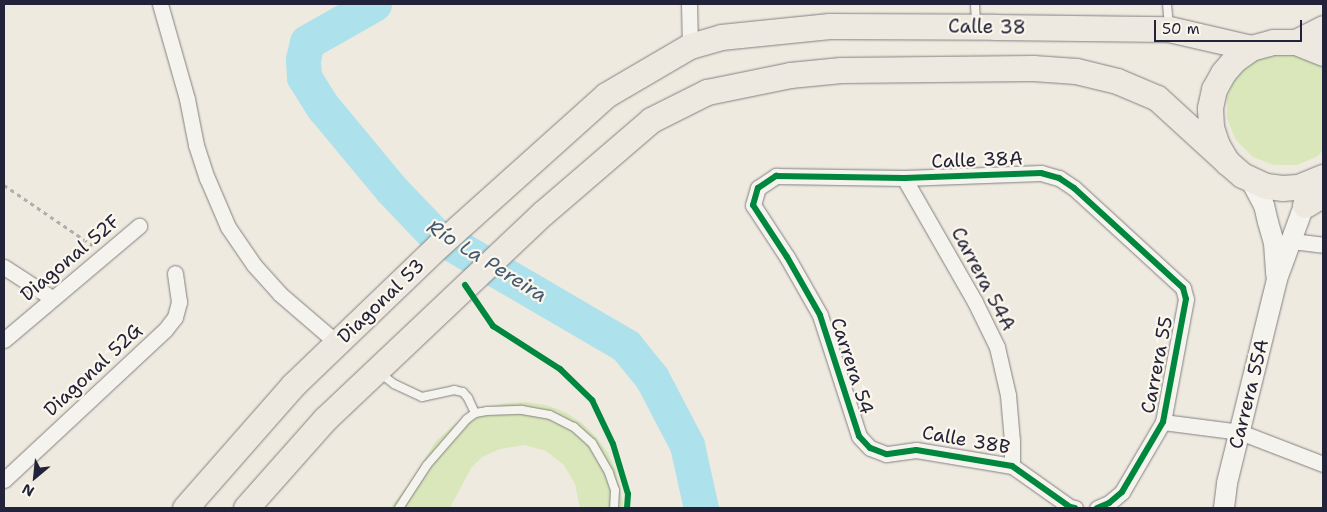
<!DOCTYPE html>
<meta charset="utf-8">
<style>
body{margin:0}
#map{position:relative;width:1327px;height:512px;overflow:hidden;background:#efeae0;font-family:"Shantell Sans",sans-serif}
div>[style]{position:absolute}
.green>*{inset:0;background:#d9e7ba}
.river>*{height:35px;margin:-17.5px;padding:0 17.5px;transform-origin:17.5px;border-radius:17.5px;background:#ade2ec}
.path>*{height:3px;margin-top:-1.5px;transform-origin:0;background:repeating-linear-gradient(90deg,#afaead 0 4px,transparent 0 8px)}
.roads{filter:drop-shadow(0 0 1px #838081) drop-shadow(0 0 1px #838081)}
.service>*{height:8px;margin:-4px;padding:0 4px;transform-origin:4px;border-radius:4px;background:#f5f3ee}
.minor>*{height:15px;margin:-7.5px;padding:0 7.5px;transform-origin:7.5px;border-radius:7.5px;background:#f5f3ee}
.tertiary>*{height:20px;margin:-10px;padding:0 10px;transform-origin:10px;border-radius:10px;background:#f5f3ee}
.primary>*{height:25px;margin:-12.5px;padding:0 12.5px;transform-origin:12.5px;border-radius:12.5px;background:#eee9e0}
.cycleway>*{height:6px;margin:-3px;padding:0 3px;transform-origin:3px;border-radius:3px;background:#00873e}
span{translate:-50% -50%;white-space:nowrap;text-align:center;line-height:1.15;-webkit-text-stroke:4.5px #fbf7ec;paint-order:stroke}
.street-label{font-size:19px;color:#22223b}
.water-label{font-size:20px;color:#435a72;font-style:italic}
.frame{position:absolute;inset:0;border:5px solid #22223b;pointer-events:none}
.north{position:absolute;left:10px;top:452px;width:50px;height:50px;-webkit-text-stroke:4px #fbf7ec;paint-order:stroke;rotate:208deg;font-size:14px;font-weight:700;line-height:20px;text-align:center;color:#22223b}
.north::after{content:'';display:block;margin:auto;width:18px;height:22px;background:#22223b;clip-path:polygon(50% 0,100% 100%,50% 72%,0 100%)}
.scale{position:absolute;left:1154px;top:20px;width:148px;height:22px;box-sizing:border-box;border:2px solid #22223b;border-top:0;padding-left:6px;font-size:15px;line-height:18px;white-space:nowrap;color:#22223b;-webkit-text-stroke:4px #fbf7ec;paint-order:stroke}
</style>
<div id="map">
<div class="green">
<i style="clip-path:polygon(1273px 51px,1296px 51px,1317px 60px,1323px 66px,1323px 150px,1318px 156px,1297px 165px,1274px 165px,1253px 157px,1236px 140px,1227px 119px,1227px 97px,1236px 76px,1252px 60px)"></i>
<i style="clip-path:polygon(526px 402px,546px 405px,565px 412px,582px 423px,596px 437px,608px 453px,616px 471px,624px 508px,580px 508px,575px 484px,564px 465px,546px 451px,524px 445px,500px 449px,482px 457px,471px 468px,450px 508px,390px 508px,411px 481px,436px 441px,455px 424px,471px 413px,507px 403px)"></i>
</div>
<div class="river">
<i style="left:374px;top:4px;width:77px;rotate:150.4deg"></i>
<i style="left:307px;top:42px;width:17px;rotate:103deg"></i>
<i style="left:303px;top:59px;width:18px;rotate:87deg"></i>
<i style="left:304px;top:77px;width:36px;rotate:58deg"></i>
<i style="left:323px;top:107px;width:107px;rotate:50.3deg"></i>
<i style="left:391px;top:189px;width:61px;rotate:46.3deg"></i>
<i style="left:433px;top:233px;width:224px;rotate:30.3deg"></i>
<i style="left:626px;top:346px;width:41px;rotate:50.9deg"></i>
<i style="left:652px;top:378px;width:76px;rotate:62.4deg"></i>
<i style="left:687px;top:445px;width:65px;rotate:77.5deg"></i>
</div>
<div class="path">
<i style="left:4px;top:185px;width:107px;rotate:34.3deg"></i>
</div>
<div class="roads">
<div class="service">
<i style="left:975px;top:4px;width:19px;rotate:87deg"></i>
<i style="left:1167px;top:4px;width:23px;rotate:85deg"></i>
<i style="left:380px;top:373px;width:18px;rotate:38deg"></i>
<i style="left:394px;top:384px;width:31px;rotate:25deg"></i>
<i style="left:422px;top:397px;width:33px;rotate:-12deg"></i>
<i style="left:454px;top:390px;width:9px;rotate:13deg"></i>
<i style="left:463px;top:392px;width:8px;rotate:50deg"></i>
<i style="left:468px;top:398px;width:17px;rotate:65deg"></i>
<i style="left:399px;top:508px;width:51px;rotate:-56.9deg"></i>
<i style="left:427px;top:465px;width:61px;rotate:-49deg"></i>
<i style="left:467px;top:419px;width:10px;rotate:-37deg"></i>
<i style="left:475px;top:413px;width:12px;rotate:-9deg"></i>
<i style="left:487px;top:411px;width:35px;rotate:-2deg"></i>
<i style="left:522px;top:410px;width:28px;rotate:10deg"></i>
<i style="left:550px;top:415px;width:27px;rotate:27deg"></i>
<i style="left:574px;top:427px;width:24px;rotate:42deg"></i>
<i style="left:592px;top:443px;width:34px;rotate:60deg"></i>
<i style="left:609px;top:473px;width:18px;rotate:71deg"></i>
<i style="left:615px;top:490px;width:18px;rotate:93deg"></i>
</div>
<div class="minor">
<i style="left:160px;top:4px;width:99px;rotate:74.1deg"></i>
<i style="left:187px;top:99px;width:47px;rotate:78.9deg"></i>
<i style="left:196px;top:145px;width:35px;rotate:72deg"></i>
<i style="left:207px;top:178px;width:53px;rotate:66.8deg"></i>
<i style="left:228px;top:227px;width:46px;rotate:55.6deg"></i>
<i style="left:254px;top:265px;width:39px;rotate:48deg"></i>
<i style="left:280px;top:294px;width:75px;rotate:40.7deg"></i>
<i style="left:689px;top:4px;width:42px;rotate:88.6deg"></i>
<i style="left:904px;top:178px;width:143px;rotate:60.2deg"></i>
<i style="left:975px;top:302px;width:50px;rotate:63.9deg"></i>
<i style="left:997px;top:347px;width:49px;rotate:77.1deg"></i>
<i style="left:1008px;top:395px;width:46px;rotate:85deg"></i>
<i style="left:1012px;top:441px;width:25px;rotate:90deg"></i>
<i style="left:1292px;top:241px;width:31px;rotate:7deg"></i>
<i style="left:4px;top:267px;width:57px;rotate:32.9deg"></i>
<i style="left:4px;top:340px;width:177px;rotate:-40.2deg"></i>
<i style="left:1163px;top:422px;width:78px;rotate:7.4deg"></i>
<i style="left:1240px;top:432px;width:89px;rotate:21.1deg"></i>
<i style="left:4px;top:480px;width:220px;rotate:-43deg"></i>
<i style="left:165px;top:330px;width:16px;rotate:-52deg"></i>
<i style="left:175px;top:317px;width:16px;rotate:-75deg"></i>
<i style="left:179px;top:302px;width:29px;rotate:-98deg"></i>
<i style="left:1075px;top:508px;width:5px;rotate:-169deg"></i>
<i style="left:1070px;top:507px;width:71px;rotate:-144.7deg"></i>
<i style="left:1012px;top:466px;width:97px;rotate:-170.5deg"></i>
<i style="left:916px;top:450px;width:30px;rotate:172deg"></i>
<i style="left:886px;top:454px;width:17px;rotate:-159deg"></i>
<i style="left:870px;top:448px;width:16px;rotate:-133deg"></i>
<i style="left:859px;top:436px;width:127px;rotate:-107.9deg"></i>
<i style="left:820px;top:315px;width:67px;rotate:-119.6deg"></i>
<i style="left:787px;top:257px;width:62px;rotate:-123.2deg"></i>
<i style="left:753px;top:205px;width:18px;rotate:-74deg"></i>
<i style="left:758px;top:188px;width:22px;rotate:-34deg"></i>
<i style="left:776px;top:176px;width:128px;rotate:0.9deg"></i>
<i style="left:904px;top:178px;width:137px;rotate:-2.1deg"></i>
<i style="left:1041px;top:173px;width:19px;rotate:16deg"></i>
<i style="left:1059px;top:178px;width:18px;rotate:34deg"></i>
<i style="left:1074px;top:188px;width:148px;rotate:42.5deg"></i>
<i style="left:1183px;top:288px;width:11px;rotate:75deg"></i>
<i style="left:1186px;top:299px;width:125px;rotate:100.6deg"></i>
<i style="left:1163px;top:422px;width:81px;rotate:120.4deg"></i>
<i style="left:1122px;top:492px;width:17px;rotate:140deg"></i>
<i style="left:1109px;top:503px;width:13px;rotate:157deg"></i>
</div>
<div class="tertiary">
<i style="left:1251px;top:181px;width:27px;rotate:62deg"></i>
<i style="left:1264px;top:205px;width:17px;rotate:77deg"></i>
<i style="left:1268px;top:222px;width:22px;rotate:74deg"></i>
<i style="left:1274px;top:243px;width:32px;rotate:86deg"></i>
<i style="left:1224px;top:508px;width:25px;rotate:-83deg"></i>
<i style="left:1227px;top:483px;width:210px;rotate:-76.2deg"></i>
<i style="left:1277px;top:279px;width:93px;rotate:-69.8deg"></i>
</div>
<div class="primary">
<i style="left:1296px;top:42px;width:30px;rotate:-27deg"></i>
<i style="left:1323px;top:53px;width:29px;rotate:-158deg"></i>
<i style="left:1296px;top:42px;width:23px;rotate:180deg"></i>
<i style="left:1273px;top:42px;width:23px;rotate:165deg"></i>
<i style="left:1251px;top:48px;width:19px;rotate:145deg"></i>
<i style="left:1235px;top:59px;width:18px;rotate:131deg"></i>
<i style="left:1223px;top:73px;width:18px;rotate:119deg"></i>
<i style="left:1214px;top:89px;width:19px;rotate:102deg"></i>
<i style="left:1210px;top:108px;width:19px;rotate:87deg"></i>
<i style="left:1211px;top:127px;width:19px;rotate:72deg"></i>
<i style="left:1217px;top:145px;width:20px;rotate:60deg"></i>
<i style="left:1227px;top:162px;width:20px;rotate:41deg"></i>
<i style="left:1242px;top:175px;width:26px;rotate:25deg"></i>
<i style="left:1266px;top:186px;width:16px;rotate:7deg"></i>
<i style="left:1282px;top:188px;width:16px;rotate:-4deg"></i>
<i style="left:1298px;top:187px;width:27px;rotate:-22deg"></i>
<i style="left:1305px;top:205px;width:21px;rotate:-31deg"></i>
<i style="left:185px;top:508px;width:164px;rotate:-48.7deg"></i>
<i style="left:293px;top:385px;width:202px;rotate:-43.8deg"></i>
<i style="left:439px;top:245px;width:224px;rotate:-41.9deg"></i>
<i style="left:606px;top:95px;width:97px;rotate:-30.3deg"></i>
<i style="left:690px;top:46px;width:32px;rotate:-16deg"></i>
<i style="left:721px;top:37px;width:109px;rotate:-5.8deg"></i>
<i style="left:829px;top:26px;width:166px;rotate:0.3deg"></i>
<i style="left:995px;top:27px;width:174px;rotate:0.7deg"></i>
<i style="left:1169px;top:29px;width:84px;rotate:13deg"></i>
<i style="left:246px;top:508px;width:119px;rotate:-48.4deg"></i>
<i style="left:325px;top:419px;width:300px;rotate:-43.4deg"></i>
<i style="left:543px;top:213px;width:143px;rotate:-40.7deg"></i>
<i style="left:651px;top:120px;width:63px;rotate:-26.6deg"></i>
<i style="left:707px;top:92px;width:85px;rotate:-11.6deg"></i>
<i style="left:790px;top:75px;width:51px;rotate:-5.6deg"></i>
<i style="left:841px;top:70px;width:192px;rotate:-0.6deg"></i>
<i style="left:1033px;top:68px;width:43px;rotate:4deg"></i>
<i style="left:1076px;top:71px;width:42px;rotate:13.7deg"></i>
<i style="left:1117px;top:81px;width:43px;rotate:23deg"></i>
<i style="left:1157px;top:98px;width:95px;rotate:42.4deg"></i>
</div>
</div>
<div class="cycleway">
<i style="left:465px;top:285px;width:50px;rotate:55.7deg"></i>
<i style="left:493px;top:326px;width:80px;rotate:32.7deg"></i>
<i style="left:560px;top:369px;width:45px;rotate:44.1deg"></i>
<i style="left:592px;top:400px;width:49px;rotate:64.5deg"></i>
<i style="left:613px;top:444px;width:52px;rotate:73.3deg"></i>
<i style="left:628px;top:494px;width:14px;rotate:94deg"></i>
<i style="left:1075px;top:508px;width:5px;rotate:-169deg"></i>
<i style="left:1070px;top:507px;width:71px;rotate:-144.7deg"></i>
<i style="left:1012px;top:466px;width:97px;rotate:-170.5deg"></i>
<i style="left:916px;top:450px;width:30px;rotate:172deg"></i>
<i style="left:886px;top:454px;width:17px;rotate:-159deg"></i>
<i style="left:870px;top:448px;width:16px;rotate:-133deg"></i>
<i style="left:859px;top:436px;width:127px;rotate:-107.9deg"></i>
<i style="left:820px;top:315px;width:67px;rotate:-119.6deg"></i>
<i style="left:787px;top:257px;width:62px;rotate:-123.2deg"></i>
<i style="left:753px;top:205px;width:18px;rotate:-74deg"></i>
<i style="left:758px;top:188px;width:22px;rotate:-34deg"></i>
<i style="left:776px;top:176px;width:128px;rotate:0.9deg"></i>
<i style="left:904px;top:178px;width:137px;rotate:-2.1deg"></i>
<i style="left:1041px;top:173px;width:19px;rotate:16deg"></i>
<i style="left:1059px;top:178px;width:18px;rotate:34deg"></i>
<i style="left:1074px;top:188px;width:148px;rotate:42.5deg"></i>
<i style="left:1183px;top:288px;width:11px;rotate:75deg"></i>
<i style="left:1186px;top:299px;width:125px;rotate:100.6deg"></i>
<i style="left:1163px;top:422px;width:81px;rotate:120.4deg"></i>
<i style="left:1122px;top:492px;width:17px;rotate:140deg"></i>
<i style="left:1109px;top:503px;width:13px;rotate:157deg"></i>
</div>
<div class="street-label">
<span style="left:987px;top:27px;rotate:1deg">Calle 38</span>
<span style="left:977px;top:160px;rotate:-2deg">Calle 38A</span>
<span style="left:70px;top:258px;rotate:-40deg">Diagonal 52F</span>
<span style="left:983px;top:279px;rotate:62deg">Carrera 54A</span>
<span style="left:381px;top:301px;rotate:-44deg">Diagonal 53</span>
<span style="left:1157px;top:365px;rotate:-79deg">Carrera 55</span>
<span style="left:852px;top:366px;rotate:72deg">Carrera 54</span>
<span style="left:93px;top:370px;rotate:-43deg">Diagonal 52G</span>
<span style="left:1249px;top:394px;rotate:-76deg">Carrera 55A</span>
<span style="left:966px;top:440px;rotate:10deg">Calle 38B</span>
</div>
<div class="water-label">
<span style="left:487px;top:261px;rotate:32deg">Río La Pereira</span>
</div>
<div class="frame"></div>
<div class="north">N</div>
<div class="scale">50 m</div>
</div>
